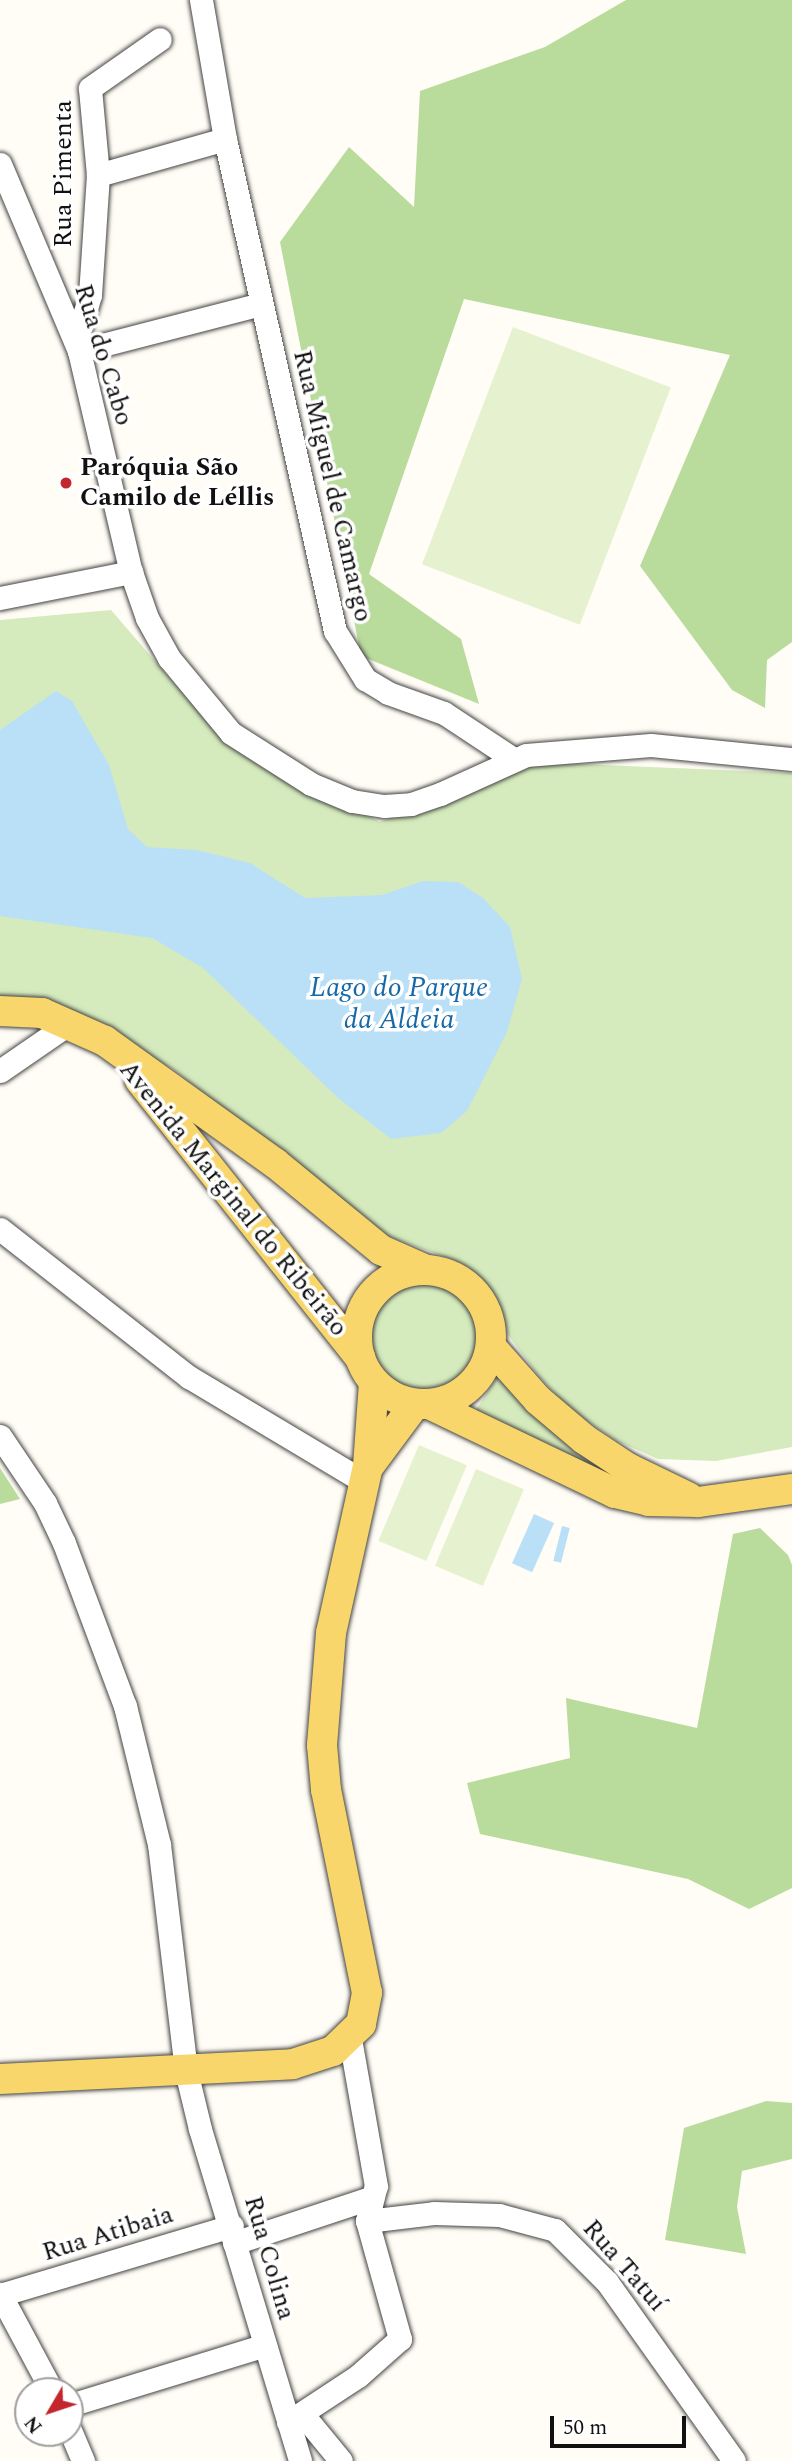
<!DOCTYPE html>
<meta charset="utf-8">
<style>
body{margin:0}
#map{position:relative;width:792px;height:2461px;overflow:hidden;background:#fffdf5;font-family:Spectral,serif}
div>[style]{position:absolute}
.green>*{inset:0;background:#d5ebbd}
.round{border-radius:50%}
.forest>*{inset:0;background:#b9dc9c}
.pitch>*{inset:0;background:#e6f2cf;transform-origin:0 0}
.water>*{inset:0;background:#b9e0f7;transform-origin:0 0}
.roads{filter:drop-shadow(0 0 2px #444) drop-shadow(0 0 2px #444)}
.minor>*{height:23px;margin:-11.5px;padding:0 11.5px;transform-origin:11.5px;border-radius:11.5px;background:#fff}
.major>*{height:30px;margin:-15px;padding:0 15px;transform-origin:15px;border-radius:15px;background:#f9d66b}
.major>.ring{margin:-15px;padding:0;box-sizing:content-box;background:none;border:30px solid #f9d66b;border-radius:50%}
.dots>*{width:19px;height:19px;translate:-50% -50%;box-sizing:border-box;border:4px solid #fff;border-radius:50%}
span{translate:-50% -50%;white-space:nowrap;text-align:center;line-height:1.15;-webkit-text-stroke:7px #fff;paint-order:stroke}
.street-label{font-size:26px;color:#111}
.poi-label{font-size:26px;color:#111;font-weight:700}
.left{translate:0 -50%;text-align:left}
.water-label{font-size:28px;color:#1768a6;font-style:italic}
.north{position:absolute;left:14px;top:2377px;width:70px;height:70px;box-sizing:border-box;background:#fff;border:2px solid #a0a0a0;border-radius:50%;rotate:231deg;font-size:19px;font-weight:700;line-height:28px;text-align:center;color:#111}
.north::after{content:'';display:block;margin:auto;width:24px;height:32px;background:#c4262e;clip-path:polygon(50% 0,100% 100%,50% 72%,0 100%)}
.scale{position:absolute;left:550px;top:2416px;width:136px;height:32px;box-sizing:border-box;border:4px solid #111;border-top:0;padding-left:9px;font-size:21px;line-height:24px;white-space:nowrap;color:#111;-webkit-text-stroke:5px #fff;paint-order:stroke}
</style>
<div id="map">
<div class="green">
<i style="clip-path:polygon(111px 610px,224px 741px,380px 822px,531px 762px,792px 773px,792px 1447px,716px 1461px,658px 1459px,617px 1441px,571px 1410px,538px 1375px,451px 1259px,373px 1231px,172px 1068px,22px 997px,0 999px,0 620px)"></i>
<i class="round" style="left:366px;top:1278px;width:116px;height:116px"></i>
<i style="clip-path:polygon(502px 1369px,629px 1484px,476px 1410px)"></i>
</div>
<div class="forest">
<i style="clip-path:polygon(626px 0,792px 0,792px 642px,767px 660px,765px 708px,732px 690px,640px 566px,730px 355px,464px 299px,369px 574px,461px 639px,479px 704px,361px 656px,280px 242px,349px 147px,414px 207px,420px 91px,545px 47px)"></i>
<i style="clip-path:polygon(0 1468px,20px 1499px,0 1504px)"></i>
<i style="clip-path:polygon(760px 1528px,788px 1555px,792px 1565px,792px 1888px,749px 1909px,688px 1879px,480px 1834px,467px 1783px,570px 1758px,566px 1698px,697px 1728px,733px 1534px)"></i>
<i style="clip-path:polygon(766px 2101px,792px 2103px,792px 2159px,742px 2171px,737px 2207px,746px 2254px,665px 2240px,684px 2128px)"></i>
</div>
<div class="pitch">
<i style="left:513px;top:327px;width:169px;height:254px;rotate:21deg"></i>
<i style="left:419px;top:1445px;width:52px;height:104px;rotate:23deg"></i>
<i style="left:476px;top:1469px;width:52px;height:105px;rotate:23deg"></i>
</div>
<div class="water">
<i style="clip-path:polygon(56px 691px,72px 701px,109px 765px,128px 829px,147px 847px,196px 850px,250px 863px,305px 898px,382px 895px,423px 881px,458px 882px,483px 898px,510px 927px,522px 979px,507px 1032px,467px 1111px,441px 1133px,391px 1139px,338px 1098px,203px 968px,152px 938px,0 916px,0 730px)"></i>
<i style="left:534px;top:1514px;width:22px;height:54px;rotate:24deg"></i>
<i style="left:562px;top:1526px;width:8px;height:36px;rotate:14deg"></i>
</div>
<div class="roads">
<div class="minor">
<i style="left:201px;top:0;width:141px;rotate:80.2deg"></i>
<i style="left:225px;top:139px;width:504px;rotate:77.4deg"></i>
<i style="left:335px;top:631px;width:57px;rotate:58deg"></i>
<i style="left:365px;top:679px;width:27px;rotate:31deg"></i>
<i style="left:388px;top:693px;width:59px;rotate:19.7deg"></i>
<i style="left:444px;top:713px;width:82px;rotate:33.5deg"></i>
<i style="left:0;top:164px;width:203px;rotate:67.1deg"></i>
<i style="left:79px;top:351px;width:227px;rotate:76.8deg"></i>
<i style="left:131px;top:572px;width:49px;rotate:70.8deg"></i>
<i style="left:147px;top:618px;width:46px;rotate:61.2deg"></i>
<i style="left:169px;top:658px;width:97px;rotate:50.4deg"></i>
<i style="left:231px;top:733px;width:95px;rotate:32.5deg"></i>
<i style="left:311px;top:784px;width:44px;rotate:22.5deg"></i>
<i style="left:352px;top:801px;width:32px;rotate:9deg"></i>
<i style="left:384px;top:806px;width:27px;rotate:-4deg"></i>
<i style="left:411px;top:804px;width:31px;rotate:-19deg"></i>
<i style="left:440px;top:794px;width:94px;rotate:-24.4deg"></i>
<i style="left:526px;top:755px;width:125px;rotate:-4.6deg"></i>
<i style="left:651px;top:745px;width:142px;rotate:5.7deg"></i>
<i style="left:98px;top:175px;width:132px;rotate:-15.8deg"></i>
<i style="left:76px;top:342px;width:49px;rotate:-73.4deg"></i>
<i style="left:90px;top:295px;width:120px;rotate:-86.2deg"></i>
<i style="left:98px;top:175px;width:87px;rotate:-95.3deg"></i>
<i style="left:90px;top:88px;width:85px;rotate:-35deg"></i>
<i style="left:79px;top:351px;width:188px;rotate:-14.5deg"></i>
<i style="left:0;top:598px;width:134px;rotate:-11.2deg"></i>
<i style="left:0;top:1071px;width:86px;rotate:-34.6deg"></i>
<i style="left:0;top:1229px;width:240px;rotate:38.1deg"></i>
<i style="left:189px;top:1377px;width:203px;rotate:30.9deg"></i>
<i style="left:0;top:1436px;width:81px;rotate:56.1deg"></i>
<i style="left:45px;top:1503px;width:44px;rotate:64.6deg"></i>
<i style="left:64px;top:1543px;width:174px;rotate:69.5deg"></i>
<i style="left:125px;top:1706px;width:142px;rotate:76.2deg"></i>
<i style="left:159px;top:1844px;width:229px;rotate:83.2deg"></i>
<i style="left:186px;top:2071px;width:60px;rotate:76.4deg"></i>
<i style="left:200px;top:2129px;width:347px;rotate:73.2deg"></i>
<i style="left:367px;top:2221px;width:67px;rotate:-6.8deg"></i>
<i style="left:434px;top:2213px;width:65px;rotate:1.8deg"></i>
<i style="left:499px;top:2215px;width:58px;rotate:15deg"></i>
<i style="left:555px;top:2230px;width:74px;rotate:45deg"></i>
<i style="left:607px;top:2282px;width:219px;rotate:54.6deg"></i>
<i style="left:234px;top:2243px;width:146px;rotate:-18.3deg"></i>
<i style="left:0;top:2294px;width:110px;rotate:61.8deg"></i>
<i style="left:0;top:2295px;width:242px;rotate:-16.6deg"></i>
<i style="left:70px;top:2405px;width:204px;rotate:-17.1deg"></i>
<i style="left:304px;top:2416px;width:58px;rotate:50.6deg"></i>
<i style="left:288px;top:2422px;width:84px;rotate:-33.3deg"></i>
<i style="left:358px;top:2376px;width:56px;rotate:-41.4deg"></i>
<i style="left:400px;top:2339px;width:123px;rotate:-105.6deg"></i>
<i style="left:367px;top:2221px;width:36px;rotate:-76deg"></i>
<i style="left:376px;top:2186px;width:149px;rotate:-100deg"></i>
<i style="left:70px;top:2430px;width:34px;rotate:67deg"></i>
</div>
<div class="major">
<i style="left:0;top:1011px;width:42px;rotate:2.7deg"></i>
<i style="left:42px;top:1013px;width:69px;rotate:24deg"></i>
<i style="left:105px;top:1041px;width:209px;rotate:35.7deg"></i>
<i style="left:275px;top:1163px;width:137px;rotate:39.4deg"></i>
<i style="left:381px;top:1250px;width:47px;rotate:23.8deg"></i>
<i style="left:140px;top:1080px;width:355px;rotate:51.6deg"></i>
<i class="ring" style="left:357px;top:1270px;width:104px;height:104px"></i>
<i style="left:491px;top:1347px;width:71px;rotate:48.4deg"></i>
<i style="left:538px;top:1400px;width:60px;rotate:40.3deg"></i>
<i style="left:584px;top:1439px;width:53px;rotate:33.4deg"></i>
<i style="left:628px;top:1468px;width:67px;rotate:25.8deg"></i>
<i style="left:429px;top:1404px;width:206px;rotate:25.6deg"></i>
<i style="left:615px;top:1493px;width:35px;rotate:13deg"></i>
<i style="left:649px;top:1501px;width:49px;rotate:1.2deg"></i>
<i style="left:698px;top:1502px;width:95px;rotate:-7.9deg"></i>
<i style="left:369px;top:1466px;width:77px;rotate:-53.4deg"></i>
<i style="left:0;top:2079px;width:293px;rotate:-2.9deg"></i>
<i style="left:293px;top:2064px;width:42px;rotate:-18deg"></i>
<i style="left:333px;top:2051px;width:39px;rotate:-44deg"></i>
<i style="left:361px;top:2024px;width:32px;rotate:-79deg"></i>
<i style="left:367px;top:1993px;width:207px;rotate:-101.4deg"></i>
<i style="left:326px;top:1790px;width:45px;rotate:-95.1deg"></i>
<i style="left:322px;top:1745px;width:112px;rotate:-85.4deg"></i>
<i style="left:331px;top:1633px;width:171px;rotate:-77.5deg"></i>
<i style="left:368px;top:1466px;width:84px;rotate:-85.9deg"></i>
</div>
</div>
<div class="dots">
<i style="left:66px;top:483px;background:#c4262e"></i>
</div>
<div class="street-label">
<span style="left:64px;top:174px;rotate:-90deg">Rua Pimenta</span>
<span style="left:103px;top:355px;rotate:73deg">Rua do Cabo</span>
<span style="left:332px;top:486px;rotate:77deg">Rua Miguel de Camargo</span>
<span style="left:233px;top:1199px;rotate:51deg">Avenida Marginal do Ribeirão</span>
<span style="left:108px;top:2234px;rotate:-17deg">Rua Atibaia</span>
<span style="left:269px;top:2258px;rotate:74deg">Rua Colina</span>
<span style="left:624px;top:2266px;rotate:49deg">Rua Tatuí</span>
</div>
<div class="poi-label">
<span class="left" style="left:80px;top:483px">Paróquia São<br>Camilo de Léllis</span>
</div>
<div class="water-label">
<span style="left:399px;top:1004px">Lago do Parque<br>da Aldeia</span>
</div>
<div class="north">N</div>
<div class="scale">50 m</div>
</div>
